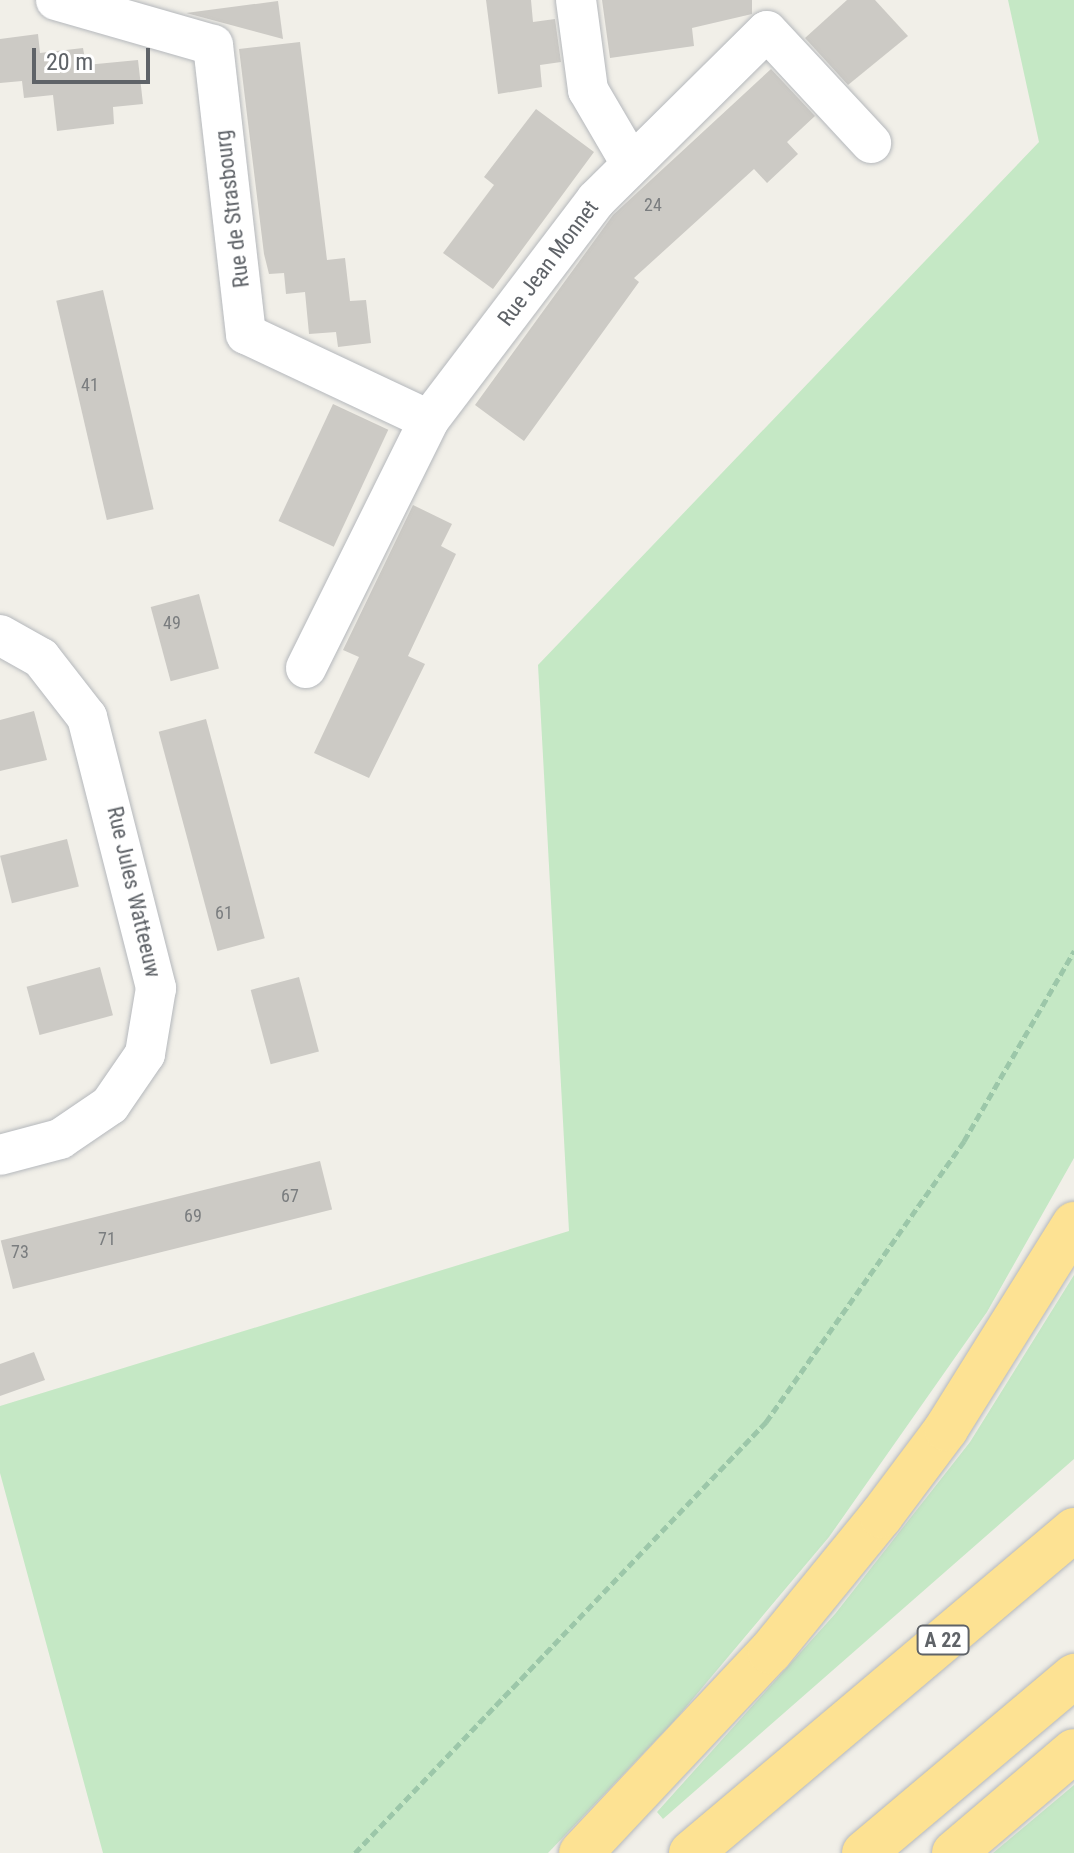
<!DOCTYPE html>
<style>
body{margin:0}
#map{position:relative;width:1074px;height:1853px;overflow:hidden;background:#f1efe8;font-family:"Roboto Condensed",sans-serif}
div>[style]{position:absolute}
.green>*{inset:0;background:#c5e8c5}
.building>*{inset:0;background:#cccac5;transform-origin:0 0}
.path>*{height:5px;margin-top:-2.5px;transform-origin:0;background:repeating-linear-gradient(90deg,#9cc7a9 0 8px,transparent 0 12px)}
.roads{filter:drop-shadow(0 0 2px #b5b8bc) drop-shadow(0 0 2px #b5b8bc)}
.street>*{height:40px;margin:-20px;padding:0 20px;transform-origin:20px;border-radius:20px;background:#fff}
.highway>*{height:44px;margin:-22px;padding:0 22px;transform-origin:22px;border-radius:22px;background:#fde293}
span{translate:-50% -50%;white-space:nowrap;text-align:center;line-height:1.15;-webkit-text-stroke:6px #fff;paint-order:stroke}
.number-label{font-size:18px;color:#7a7d7f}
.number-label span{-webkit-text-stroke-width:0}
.shield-label span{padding:2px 6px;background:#fff;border:2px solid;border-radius:6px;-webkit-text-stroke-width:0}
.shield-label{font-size:20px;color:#5f6368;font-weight:700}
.street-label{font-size:22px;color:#5f6368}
.scale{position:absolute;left:32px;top:48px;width:118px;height:36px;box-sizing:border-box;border:4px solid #5f6368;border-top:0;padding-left:10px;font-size:24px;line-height:28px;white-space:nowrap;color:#5f6368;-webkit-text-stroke:6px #fff;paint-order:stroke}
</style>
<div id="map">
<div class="green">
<i style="clip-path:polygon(1008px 0,1074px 0,1074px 1158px,987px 1312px,829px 1537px,675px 1720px,548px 1853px,103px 1853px,0 1473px,0 1406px,569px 1231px,538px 665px,1039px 142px)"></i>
<i style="clip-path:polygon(1074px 1275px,1074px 1459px,663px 1819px,657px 1812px,835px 1614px,970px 1442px)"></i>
<i style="clip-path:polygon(1074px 1785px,1074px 1853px,993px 1853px)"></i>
</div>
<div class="building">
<i style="clip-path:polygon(486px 0,531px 0,533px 22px,555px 19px,561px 62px,540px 65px,542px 87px,498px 94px)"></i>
<i style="clip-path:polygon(602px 0,752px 0,752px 14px,692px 28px,694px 46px,610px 58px)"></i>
<i style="clip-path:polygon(847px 0,875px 0,908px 36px,848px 85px,805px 38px)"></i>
<i style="clip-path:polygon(278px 1px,283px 39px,186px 13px)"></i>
<i style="clip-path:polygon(38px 34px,40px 53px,83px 48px,86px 65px,138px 60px,143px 104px,113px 107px,114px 124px,57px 131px,53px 95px,24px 98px,22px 81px,0 83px,0 39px)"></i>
<i style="clip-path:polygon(300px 42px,327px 260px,345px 258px,350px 301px,366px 300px,371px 343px,338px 347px,336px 332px,309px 334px,305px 292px,286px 294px,284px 273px,269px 274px,264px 254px,239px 49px)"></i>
<i style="clip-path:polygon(771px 69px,815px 116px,787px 142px,798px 154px,767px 183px,754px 169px,634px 278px,639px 282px,524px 441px,475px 405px,613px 215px)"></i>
<i style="clip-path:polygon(536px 109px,594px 152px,493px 289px,443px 253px,494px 185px,484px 177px)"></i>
<i style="left:103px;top:290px;width:225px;height:48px;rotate:77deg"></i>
<i style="left:333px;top:404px;width:61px;height:129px;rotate:25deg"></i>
<i style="clip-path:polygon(413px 505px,452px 524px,441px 546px,456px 554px,408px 656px,425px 664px,369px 778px,314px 753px,359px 657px,343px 650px)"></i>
<i style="left:199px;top:594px;width:77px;height:50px;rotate:75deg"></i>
<i style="clip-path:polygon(34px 711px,47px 760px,0 771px,0 720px)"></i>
<i style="left:206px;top:719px;width:227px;height:49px;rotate:75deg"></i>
<i style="left:67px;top:839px;width:49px;height:69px;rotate:76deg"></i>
<i style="left:100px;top:967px;width:50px;height:76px;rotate:75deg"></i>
<i style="left:299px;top:977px;width:77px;height:50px;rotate:75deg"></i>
<i style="left:320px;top:1161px;width:50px;height:329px;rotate:76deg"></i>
<i style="clip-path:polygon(34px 1352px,45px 1380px,0 1396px,0 1364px)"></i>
</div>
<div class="path">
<i style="left:355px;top:1853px;width:596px;rotate:-46.36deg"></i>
<i style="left:766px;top:1422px;width:344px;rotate:-54.8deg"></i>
<i style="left:964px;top:1141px;width:220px;rotate:-59.9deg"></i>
</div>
<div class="roads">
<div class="street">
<i style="left:56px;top:0;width:163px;rotate:16deg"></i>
<i style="left:213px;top:45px;width:291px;rotate:83.5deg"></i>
<i style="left:246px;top:334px;width:202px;rotate:25.2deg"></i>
<i style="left:576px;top:0;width:91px;rotate:82.4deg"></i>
<i style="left:588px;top:90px;width:83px;rotate:59.7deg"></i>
<i style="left:0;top:635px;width:47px;rotate:29.3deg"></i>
<i style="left:41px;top:658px;width:75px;rotate:52.1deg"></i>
<i style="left:87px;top:717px;width:280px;rotate:75.7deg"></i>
<i style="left:156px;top:988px;width:67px;rotate:99.5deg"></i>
<i style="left:145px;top:1054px;width:62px;rotate:124.5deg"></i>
<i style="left:110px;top:1105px;width:60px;rotate:145.8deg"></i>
<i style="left:60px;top:1139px;width:62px;rotate:165.1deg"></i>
<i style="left:306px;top:668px;width:277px;rotate:-63.6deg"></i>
<i style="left:429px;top:420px;width:276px;rotate:-52.8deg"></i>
<i style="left:596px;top:200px;width:240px;rotate:-44.7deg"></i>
<i style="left:767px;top:31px;width:153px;rotate:47.1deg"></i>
</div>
<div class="highway">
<i style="left:581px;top:1853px;width:276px;rotate:-46.8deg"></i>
<i style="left:770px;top:1652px;width:176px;rotate:-50.8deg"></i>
<i style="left:881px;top:1516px;width:109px;rotate:-53.2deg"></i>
<i style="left:946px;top:1429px;width:242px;rotate:-58deg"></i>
<i style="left:691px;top:1853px;width:501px;rotate:-40.14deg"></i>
<i style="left:864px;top:1853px;width:275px;rotate:-40.1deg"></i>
<i style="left:954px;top:1853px;width:157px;rotate:-40.4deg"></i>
</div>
</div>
<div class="number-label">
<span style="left:653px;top:205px">24</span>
<span style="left:90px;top:385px">41</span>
<span style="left:172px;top:623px">49</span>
<span style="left:224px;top:913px">61</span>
<span style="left:290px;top:1196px">67</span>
<span style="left:193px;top:1216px">69</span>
<span style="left:107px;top:1239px">71</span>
<span style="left:20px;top:1252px">73</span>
</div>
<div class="shield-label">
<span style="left:943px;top:1640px">A 22</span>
</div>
<div class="street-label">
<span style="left:232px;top:209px;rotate:-97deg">Rue de Strasbourg</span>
<span style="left:548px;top:263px;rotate:-53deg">Rue Jean Monnet</span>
<span style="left:134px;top:892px;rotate:77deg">Rue Jules Watteeuw</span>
</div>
<div class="scale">20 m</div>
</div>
